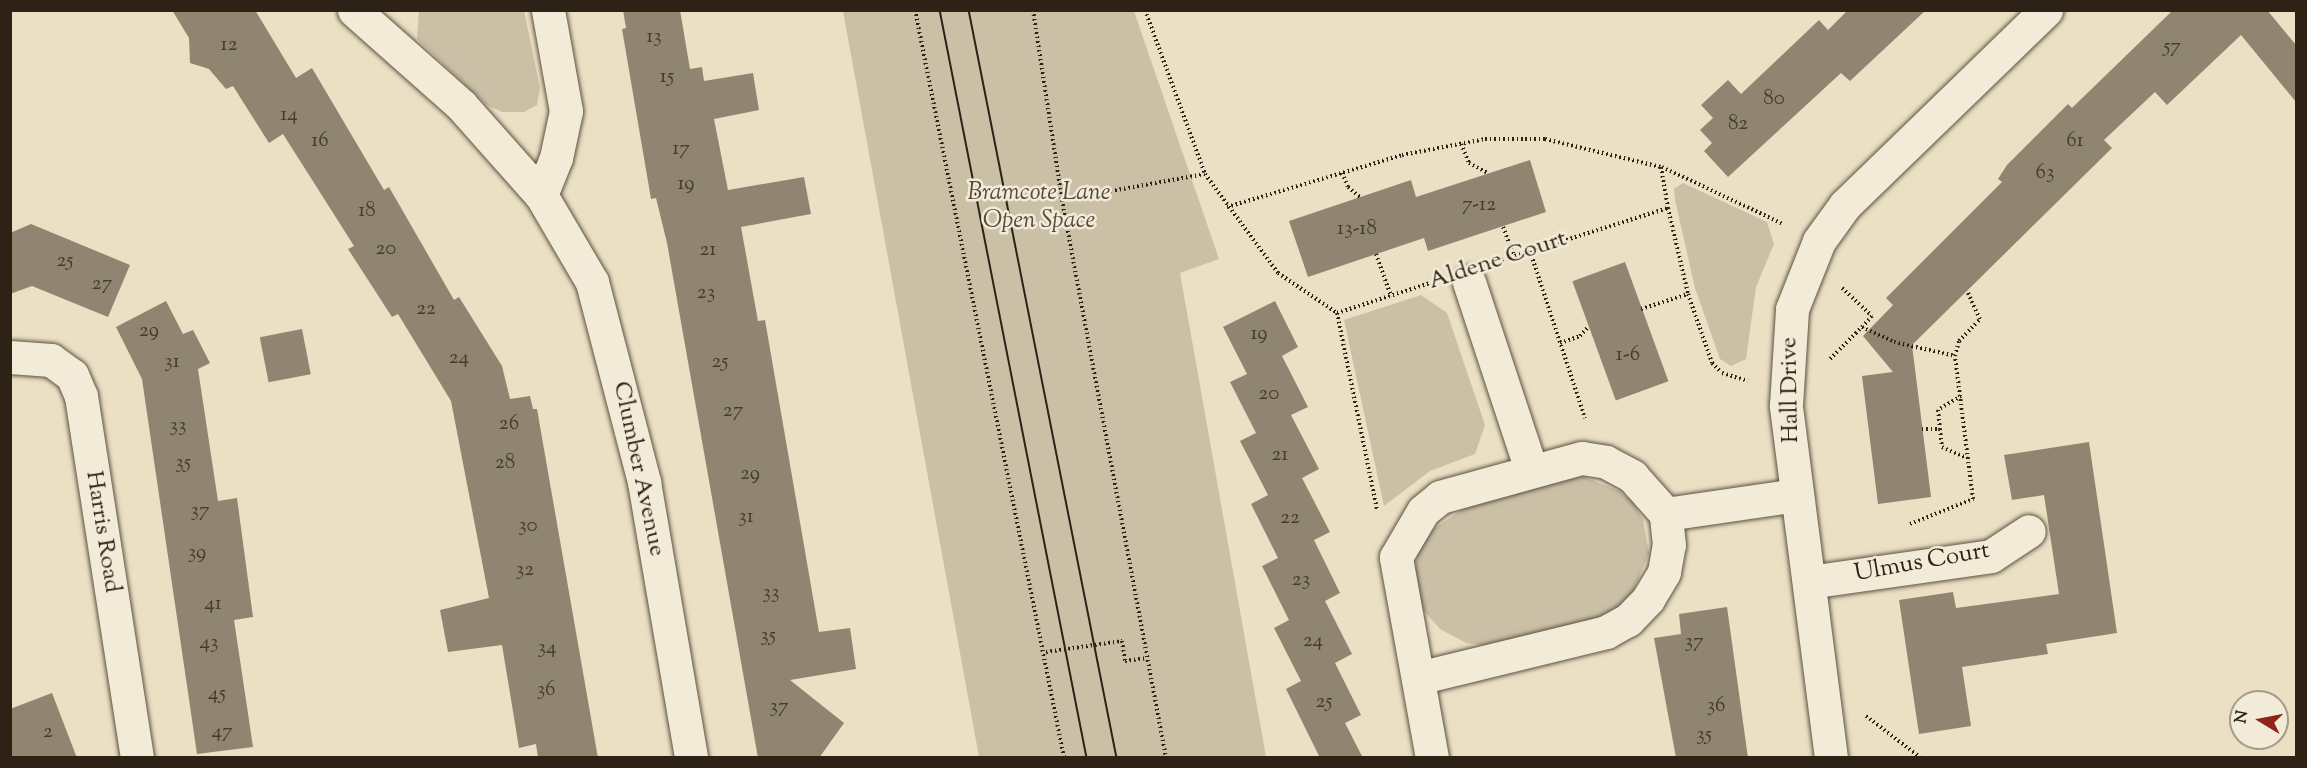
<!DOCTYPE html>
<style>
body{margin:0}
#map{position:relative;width:2307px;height:768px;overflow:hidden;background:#ebe0c3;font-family:"Sorts Mill Goudy",serif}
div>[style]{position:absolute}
.green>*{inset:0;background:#cbc0a6}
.building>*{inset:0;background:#908570;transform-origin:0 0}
.path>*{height:4px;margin-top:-2px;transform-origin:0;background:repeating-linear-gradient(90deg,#2e2217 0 1.5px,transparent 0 4.5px)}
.roads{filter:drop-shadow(0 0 2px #5d5242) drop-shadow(0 0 2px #5d5242)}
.minor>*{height:33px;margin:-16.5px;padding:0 16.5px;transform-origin:16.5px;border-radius:16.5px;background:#f2ebd8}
.tram>*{height:1.5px;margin:-0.75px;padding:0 0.75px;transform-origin:0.75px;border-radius:0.75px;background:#2e2217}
span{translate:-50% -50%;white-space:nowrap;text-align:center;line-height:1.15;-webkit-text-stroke:5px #f2ebd8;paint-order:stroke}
.number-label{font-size:21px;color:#463b2d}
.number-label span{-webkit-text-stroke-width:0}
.park-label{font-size:24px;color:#554a3b;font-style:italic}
.street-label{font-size:24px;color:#2e2217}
.frame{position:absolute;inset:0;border:12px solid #2e2217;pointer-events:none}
.north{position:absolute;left:2229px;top:690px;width:60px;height:60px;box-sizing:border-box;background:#f2ebd8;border:2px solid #a49b8b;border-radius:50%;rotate:280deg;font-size:16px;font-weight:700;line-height:24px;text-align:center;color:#2e2217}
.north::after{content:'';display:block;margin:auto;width:21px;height:27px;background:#8f2418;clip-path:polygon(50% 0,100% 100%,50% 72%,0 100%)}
</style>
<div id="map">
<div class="green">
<i style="clip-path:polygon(419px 11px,524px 11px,540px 88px,537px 105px,524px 112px,502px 112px,487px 105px,417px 39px)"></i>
<i style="clip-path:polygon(843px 11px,1134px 11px,1219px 259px,1180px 273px,1266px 757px,979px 757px)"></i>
<i style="clip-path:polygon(1683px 183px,1767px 222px,1774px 244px,1756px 287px,1746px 359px,1731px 366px,1720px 359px,1695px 288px,1675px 200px,1674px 189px)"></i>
<i style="clip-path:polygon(1421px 295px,1447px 313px,1485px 425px,1475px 454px,1430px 471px,1384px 506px,1344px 320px)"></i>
<i style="clip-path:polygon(1582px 476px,1619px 491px,1633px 502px,1643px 520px,1649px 553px,1631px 597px,1610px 615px,1493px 646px,1466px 643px,1440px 629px,1423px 610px,1414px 579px,1418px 549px,1432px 530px,1468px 506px)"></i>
</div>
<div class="building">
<i style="clip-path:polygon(172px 10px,255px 10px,296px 78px,312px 68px,384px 190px,389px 187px,454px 300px,459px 297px,502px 366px,510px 399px,530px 396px,533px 409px,537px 409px,598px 758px,538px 758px,536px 744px,519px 748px,502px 645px,448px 652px,440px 610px,489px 598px,451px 401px,398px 314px,392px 317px,348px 249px,354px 246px,283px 134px,269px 143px,233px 86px,226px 89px,209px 69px,190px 63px,189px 38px)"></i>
<i style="clip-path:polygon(623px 10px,680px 10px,690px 69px,702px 67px,704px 81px,753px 73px,759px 110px,714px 119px,728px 190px,804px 177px,811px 214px,741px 227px,758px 321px,765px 320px,819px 632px,850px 628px,856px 669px,790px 680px,844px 723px,819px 758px,758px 758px,667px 243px,656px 198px,651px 199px,622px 29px,626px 28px)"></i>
<i style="clip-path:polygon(1848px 10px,1926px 10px,1850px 81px,1841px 73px,1728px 177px,1704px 151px,1712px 143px,1700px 130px,1713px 118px,1701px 105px,1728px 80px,1741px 94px,1819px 20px,1828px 30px)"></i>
<i style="clip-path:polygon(2173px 10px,2267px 10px,2296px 45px,2296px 102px,2241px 35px,2167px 105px,2155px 92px,2104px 140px,2112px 148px,1912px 345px,1931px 497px,1878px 504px,1862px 376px,1893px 372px,1863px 336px,1893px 305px,1886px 298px,2002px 182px,1998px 179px,2007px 165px,2068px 104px,2072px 108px)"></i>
<i style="clip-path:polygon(1530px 160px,1546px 212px,1428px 251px,1424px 238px,1308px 277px,1289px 221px,1411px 180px,1416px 197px)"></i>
<i style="clip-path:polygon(31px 224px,130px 265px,108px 317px,32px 286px,10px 294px,10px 233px)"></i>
<i style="left:1625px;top:262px;width:127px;height:56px;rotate:70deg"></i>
<i style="clip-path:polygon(166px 301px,183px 334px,193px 330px,210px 363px,198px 369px,218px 501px,237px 498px,253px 617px,234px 620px,253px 747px,197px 754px,142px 379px,116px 327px)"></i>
<i style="clip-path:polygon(1275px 301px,1298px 347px,1282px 356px,1308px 407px,1291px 415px,1319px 469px,1302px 478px,1330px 532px,1314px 540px,1340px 593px,1325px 601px,1352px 654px,1335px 663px,1361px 715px,1345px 723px,1363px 758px,1320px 758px,1286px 689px,1301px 681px,1274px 628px,1289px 620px,1262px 566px,1278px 558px,1251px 504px,1268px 495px,1240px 441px,1256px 433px,1230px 382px,1247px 374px,1223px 327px)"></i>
<i style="left:302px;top:329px;width:46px;height:43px;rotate:79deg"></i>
<i style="clip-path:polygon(2089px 442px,2117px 633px,2046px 644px,2048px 654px,1962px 667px,1971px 726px,1919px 734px,1899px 600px,1953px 592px,1956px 608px,2059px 594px,2044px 495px,2012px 500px,2004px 455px)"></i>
<i style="clip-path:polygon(1727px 607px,1748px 758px,1676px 758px,1654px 638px,1681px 634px,1679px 614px)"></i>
<i style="clip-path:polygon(52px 693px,77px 758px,10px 758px,10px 709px)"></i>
</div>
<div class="path">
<i style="left:915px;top:10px;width:763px;rotate:78.73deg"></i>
<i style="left:1033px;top:10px;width:192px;rotate:81.3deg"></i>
<i style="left:1062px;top:200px;width:568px;rotate:79.44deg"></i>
<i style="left:1145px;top:10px;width:175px;rotate:69.9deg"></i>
<i style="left:1461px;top:144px;width:21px;rotate:67deg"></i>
<i style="left:1469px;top:163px;width:21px;rotate:28deg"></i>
<i style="left:1662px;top:167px;width:134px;rotate:25.2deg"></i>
<i style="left:1342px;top:173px;width:15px;rotate:67deg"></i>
<i style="left:1348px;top:187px;width:16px;rotate:40deg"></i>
<i style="left:1062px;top:200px;width:145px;rotate:-10.3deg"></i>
<i style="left:1205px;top:174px;width:123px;rotate:53.6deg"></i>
<i style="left:1278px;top:273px;width:71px;rotate:34.1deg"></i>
<i style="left:1227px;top:207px;width:183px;rotate:-16.5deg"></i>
<i style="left:1402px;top:155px;width:85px;rotate:-10.9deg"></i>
<i style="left:1485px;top:139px;width:60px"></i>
<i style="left:1545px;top:139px;width:119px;rotate:13.6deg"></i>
<i style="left:1661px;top:167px;width:42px;rotate:80.3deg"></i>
<i style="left:1503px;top:227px;width:31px;rotate:69deg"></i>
<i style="left:1530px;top:251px;width:176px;rotate:71.8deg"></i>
<i style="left:1376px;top:254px;width:45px;rotate:70.3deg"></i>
<i style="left:1502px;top:260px;width:174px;rotate:-17.4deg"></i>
<i style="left:1668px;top:208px;width:88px;rotate:76.9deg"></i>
<i style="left:1688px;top:294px;width:73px;rotate:70.8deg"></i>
<i style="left:1712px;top:363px;width:14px;rotate:45deg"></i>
<i style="left:1722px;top:373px;width:27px;rotate:17deg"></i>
<i style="left:1842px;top:288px;width:41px;rotate:43deg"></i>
<i style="left:1872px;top:316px;width:15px;rotate:132deg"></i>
<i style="left:1641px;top:309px;width:49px;rotate:-17.7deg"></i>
<i style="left:1337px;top:313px;width:98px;rotate:-17.9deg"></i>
<i style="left:1337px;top:313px;width:201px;rotate:78.5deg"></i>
<i style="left:1560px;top:343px;width:21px;rotate:-19deg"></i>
<i style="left:1580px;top:336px;width:11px;rotate:-49deg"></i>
<i style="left:1830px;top:359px;width:45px;rotate:-45deg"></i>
<i style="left:1862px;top:327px;width:35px;rotate:25deg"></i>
<i style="left:1894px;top:342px;width:63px;rotate:12.9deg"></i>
<i style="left:1961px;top:396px;width:27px;rotate:149deg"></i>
<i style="left:1938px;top:410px;width:19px;rotate:84deg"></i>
<i style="left:1940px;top:429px;width:18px;rotate:84deg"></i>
<i style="left:1942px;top:447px;width:27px;rotate:24deg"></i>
<i style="left:1922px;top:429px;width:18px"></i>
<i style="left:1910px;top:524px;width:68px;rotate:-21.6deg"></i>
<i style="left:1973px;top:499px;width:144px;rotate:-97.2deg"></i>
<i style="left:1955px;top:356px;width:16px;rotate:-75deg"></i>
<i style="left:1959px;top:341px;width:30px;rotate:-46deg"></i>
<i style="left:1980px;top:319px;width:31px;rotate:-115deg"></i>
<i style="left:1046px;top:652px;width:77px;rotate:-8.2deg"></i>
<i style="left:1122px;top:641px;width:20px;rotate:81deg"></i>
<i style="left:1125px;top:661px;width:22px;rotate:-8deg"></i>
<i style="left:1866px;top:716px;width:69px;rotate:37.4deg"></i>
</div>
<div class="roads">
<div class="minor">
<i style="left:354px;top:10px;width:143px;rotate:41.6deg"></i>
<i style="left:461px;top:105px;width:120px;rotate:48.4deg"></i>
<i style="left:541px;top:195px;width:101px;rotate:59.6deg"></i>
<i style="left:592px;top:282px;width:207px;rotate:75.4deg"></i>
<i style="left:644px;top:482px;width:280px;rotate:80.3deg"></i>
<i style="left:541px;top:195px;width:40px;rotate:-68deg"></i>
<i style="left:556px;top:158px;width:48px;rotate:-78deg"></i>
<i style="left:566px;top:111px;width:103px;rotate:-100.1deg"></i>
<i style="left:1469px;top:282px;width:197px;rotate:71.7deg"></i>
<i style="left:10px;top:357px;width:41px;rotate:4.2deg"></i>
<i style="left:51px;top:360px;width:26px;rotate:36deg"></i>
<i style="left:72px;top:375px;width:23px;rotate:67deg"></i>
<i style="left:81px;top:396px;width:366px;rotate:81.2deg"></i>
<i style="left:1809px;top:582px;width:184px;rotate:-8.1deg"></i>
<i style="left:1991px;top:556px;width:45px;rotate:-33.3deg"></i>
<i style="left:1418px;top:678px;width:194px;rotate:-13.7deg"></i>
<i style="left:1606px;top:632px;width:25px;rotate:-29deg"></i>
<i style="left:1628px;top:620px;width:29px;rotate:-46deg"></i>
<i style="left:1648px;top:599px;width:31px;rotate:-59deg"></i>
<i style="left:1664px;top:572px;width:27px;rotate:-80deg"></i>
<i style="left:1669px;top:545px;width:31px;rotate:-96deg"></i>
<i style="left:1666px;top:514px;width:132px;rotate:-8.3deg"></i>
<i style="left:1432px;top:758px;width:204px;rotate:-100.2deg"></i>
<i style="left:1396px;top:557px;width:53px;rotate:-59.6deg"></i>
<i style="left:1423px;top:511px;width:22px;rotate:-39deg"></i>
<i style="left:1440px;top:497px;width:147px;rotate:-15.4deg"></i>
<i style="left:1582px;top:458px;width:24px;rotate:9deg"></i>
<i style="left:1606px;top:462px;width:30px;rotate:28deg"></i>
<i style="left:1632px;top:476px;width:51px;rotate:48.2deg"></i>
<i style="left:1831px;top:758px;width:356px;rotate:-97.3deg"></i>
<i style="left:1786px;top:405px;width:96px;rotate:-86.4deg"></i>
<i style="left:1792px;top:309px;width:73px;rotate:-68.3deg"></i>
<i style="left:1819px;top:241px;width:44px;rotate:-54.2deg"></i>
<i style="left:1845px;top:205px;width:280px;rotate:-44.1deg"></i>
</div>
</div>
<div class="tram">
<i style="left:940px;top:10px;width:762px;rotate:78.88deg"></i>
<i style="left:969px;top:10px;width:763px;rotate:78.81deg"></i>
</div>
<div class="number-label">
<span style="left:654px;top:37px">13</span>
<span style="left:229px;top:45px">12</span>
<span style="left:2172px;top:47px">57</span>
<span style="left:667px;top:77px">15</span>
<span style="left:1774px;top:99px">80</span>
<span style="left:289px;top:115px">14</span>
<span style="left:1738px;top:124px">82</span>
<span style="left:320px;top:141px">16</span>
<span style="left:2075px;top:141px">61</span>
<span style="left:681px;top:149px">17</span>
<span style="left:2045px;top:173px">63</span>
<span style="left:686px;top:184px">19</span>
<span style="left:1479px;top:205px">7-12</span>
<span style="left:367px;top:211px">18</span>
<span style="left:1357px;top:229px">13-18</span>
<span style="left:386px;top:249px">20</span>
<span style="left:708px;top:250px">21</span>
<span style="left:65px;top:261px">25</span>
<span style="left:102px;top:284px">27</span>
<span style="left:706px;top:293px">23</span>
<span style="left:426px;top:309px">22</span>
<span style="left:149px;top:331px">29</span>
<span style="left:1259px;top:334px">19</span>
<span style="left:1628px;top:355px">1-6</span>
<span style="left:459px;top:358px">24</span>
<span style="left:172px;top:362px">31</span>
<span style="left:720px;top:362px">25</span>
<span style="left:1269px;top:394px">20</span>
<span style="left:733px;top:411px">27</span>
<span style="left:509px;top:424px">26</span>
<span style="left:178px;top:426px">33</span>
<span style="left:1280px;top:455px">21</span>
<span style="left:183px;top:463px">35</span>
<span style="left:505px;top:463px">28</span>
<span style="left:750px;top:474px">29</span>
<span style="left:200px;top:511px">37</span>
<span style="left:746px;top:517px">31</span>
<span style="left:1290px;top:518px">22</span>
<span style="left:528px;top:526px">30</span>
<span style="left:197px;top:553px">39</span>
<span style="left:525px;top:570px">32</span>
<span style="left:1301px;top:580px">23</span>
<span style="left:771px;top:593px">33</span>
<span style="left:213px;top:604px">41</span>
<span style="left:768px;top:636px">35</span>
<span style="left:1313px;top:641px">24</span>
<span style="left:1694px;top:642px">37</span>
<span style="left:209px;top:643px">43</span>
<span style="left:547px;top:648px">34</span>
<span style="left:546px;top:690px">36</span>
<span style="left:217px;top:694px">45</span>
<span style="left:1324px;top:702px">25</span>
<span style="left:1716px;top:706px">36</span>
<span style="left:779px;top:707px">37</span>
<span style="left:48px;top:732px">2</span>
<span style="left:222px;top:732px">47</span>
<span style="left:1704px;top:735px">35</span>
</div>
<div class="park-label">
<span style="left:1039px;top:208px">Bramcote Lane<br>Open Space</span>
</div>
<div class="street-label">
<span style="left:1498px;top:261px;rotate:-18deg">Aldene Court</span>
<span style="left:1791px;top:390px;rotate:-91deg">Hall Drive</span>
<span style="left:638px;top:469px;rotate:78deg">Clumber Avenue</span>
<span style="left:102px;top:532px;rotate:81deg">Harris Road</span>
<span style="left:1922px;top:563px;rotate:-10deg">Ulmus Court</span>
</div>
<div class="frame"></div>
<div class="north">N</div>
</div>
